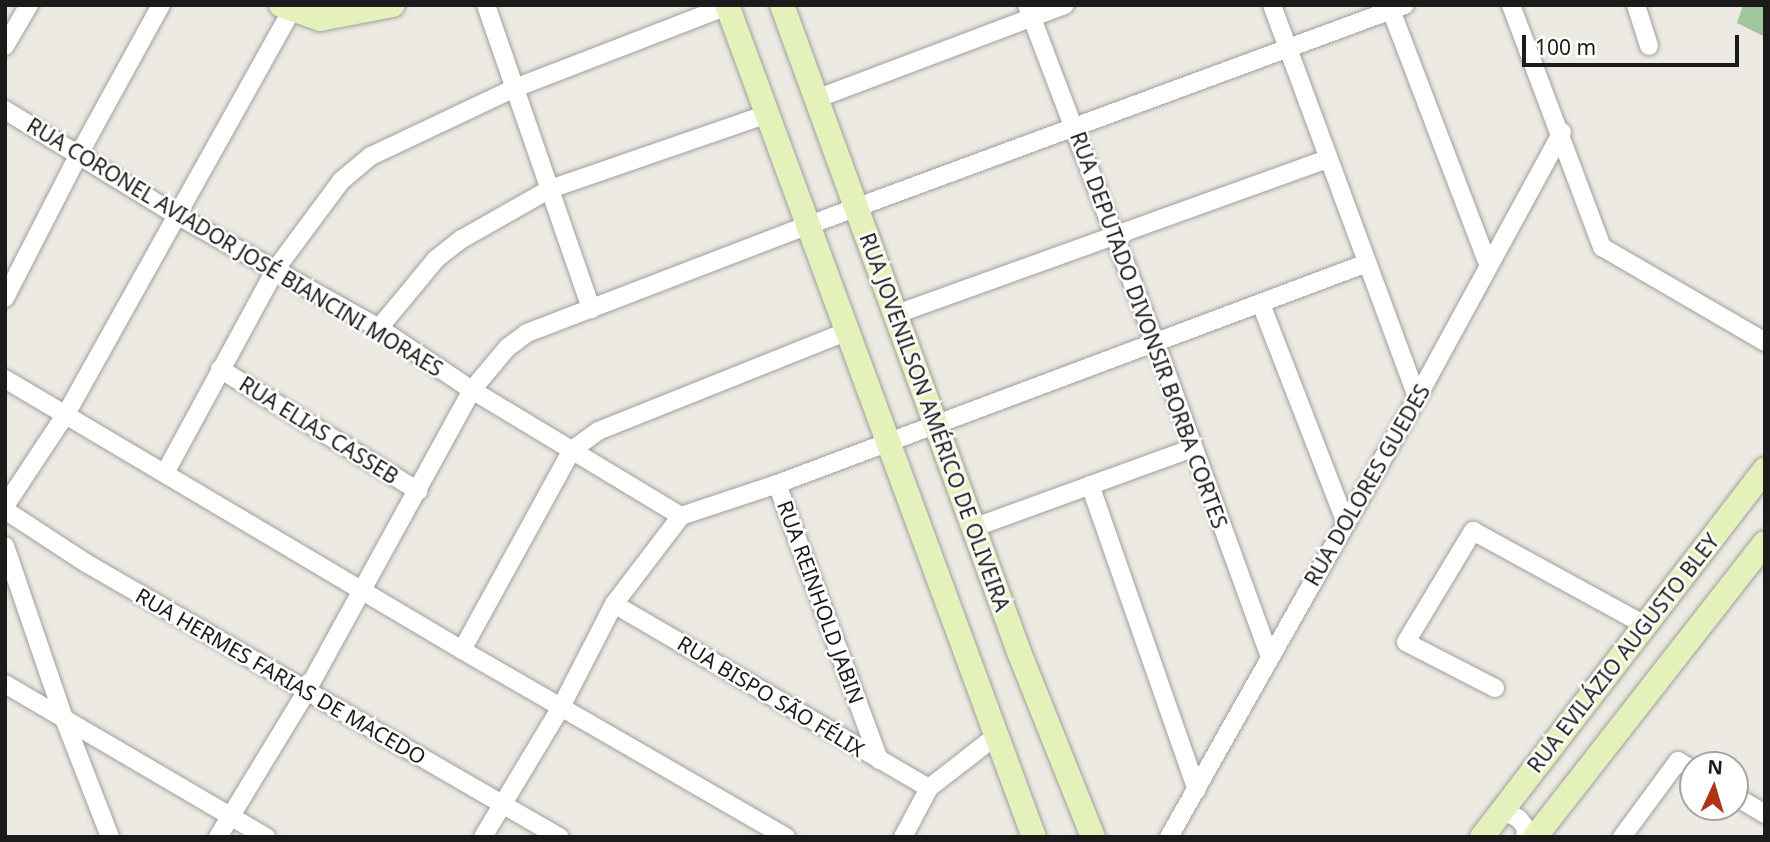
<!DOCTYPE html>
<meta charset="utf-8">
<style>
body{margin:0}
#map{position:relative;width:1770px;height:842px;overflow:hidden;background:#eceae2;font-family:"Noto Sans",sans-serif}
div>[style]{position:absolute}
.forest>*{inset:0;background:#a0c69b}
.roads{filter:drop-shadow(0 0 2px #9f9f9f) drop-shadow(0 0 2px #9f9f9f)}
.street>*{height:18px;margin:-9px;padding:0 9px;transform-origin:9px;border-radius:9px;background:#fff}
.secondary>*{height:24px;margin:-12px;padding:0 12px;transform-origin:12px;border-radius:12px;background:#e4f1bb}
span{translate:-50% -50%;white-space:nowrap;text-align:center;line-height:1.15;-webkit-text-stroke:5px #fff;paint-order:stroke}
.street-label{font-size:21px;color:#1b1b1b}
.frame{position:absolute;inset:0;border:7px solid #1b1b1b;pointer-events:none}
.north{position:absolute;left:1679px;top:751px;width:70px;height:70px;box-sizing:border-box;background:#fff;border:2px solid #a4a4a4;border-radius:50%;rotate:4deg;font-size:19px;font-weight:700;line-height:28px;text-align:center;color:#1b1b1b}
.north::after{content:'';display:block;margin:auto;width:24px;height:32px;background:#af3317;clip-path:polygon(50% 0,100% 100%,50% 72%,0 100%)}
.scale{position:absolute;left:1522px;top:35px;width:217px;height:32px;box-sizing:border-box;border:4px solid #1b1b1b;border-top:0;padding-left:9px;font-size:21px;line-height:24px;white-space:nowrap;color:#1b1b1b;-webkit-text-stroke:5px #fff;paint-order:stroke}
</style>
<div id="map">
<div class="forest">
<i style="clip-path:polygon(1743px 5px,1765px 5px,1765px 37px,1737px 23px)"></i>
</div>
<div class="roads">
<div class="street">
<i style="left:486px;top:5px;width:322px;rotate:70.9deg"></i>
<i style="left:1027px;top:5px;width:363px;rotate:69.2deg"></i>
<i style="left:1156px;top:344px;width:331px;rotate:70deg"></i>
<i style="left:1272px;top:5px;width:419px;rotate:69.7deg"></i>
<i style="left:1511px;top:5px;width:259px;rotate:69.4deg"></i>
<i style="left:1602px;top:247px;width:189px;rotate:30.2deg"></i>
<i style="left:1636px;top:5px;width:43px;rotate:72.4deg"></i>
<i style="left:1391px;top:10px;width:274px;rotate:69.1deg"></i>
<i style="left:5px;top:46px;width:48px;rotate:-59.7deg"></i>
<i style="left:816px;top:99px;width:266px;rotate:-20.7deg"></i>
<i style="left:5px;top:110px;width:199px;rotate:31.5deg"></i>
<i style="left:175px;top:214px;width:234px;rotate:29.2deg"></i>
<i style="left:379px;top:328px;width:112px;rotate:33.7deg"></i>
<i style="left:472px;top:390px;width:244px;rotate:31.1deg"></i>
<i style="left:5px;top:298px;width:160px;rotate:-62.8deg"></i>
<i style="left:78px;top:156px;width:172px;rotate:-61.2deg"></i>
<i style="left:1261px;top:304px;width:233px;rotate:68.8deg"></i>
<i style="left:894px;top:315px;width:462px;rotate:-19.8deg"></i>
<i style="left:379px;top:328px;width:89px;rotate:-50.4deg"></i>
<i style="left:436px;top:259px;width:33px;rotate:-38deg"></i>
<i style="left:462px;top:239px;width:101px;rotate:-29.6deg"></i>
<i style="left:550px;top:189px;width:231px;rotate:-19deg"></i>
<i style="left:220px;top:369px;width:233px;rotate:31.6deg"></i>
<i style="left:5px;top:379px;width:531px;rotate:30.67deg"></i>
<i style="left:462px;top:650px;width:374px;rotate:30deg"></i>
<i style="left:165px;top:473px;width:231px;rotate:-61.5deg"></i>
<i style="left:275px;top:270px;width:111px;rotate:-53.4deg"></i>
<i style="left:341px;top:181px;width:39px;rotate:-40deg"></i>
<i style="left:371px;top:156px;width:159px;rotate:-25.3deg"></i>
<i style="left:515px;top:88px;width:228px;rotate:-21.1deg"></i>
<i style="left:777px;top:484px;width:294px;rotate:69.7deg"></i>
<i style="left:1090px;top:485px;width:323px;rotate:70.7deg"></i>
<i style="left:5px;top:506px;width:110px;rotate:-56.5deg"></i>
<i style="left:66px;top:414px;width:462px;rotate:-60.8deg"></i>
<i style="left:5px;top:510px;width:97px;rotate:33.2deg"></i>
<i style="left:86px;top:563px;width:547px;rotate:30.08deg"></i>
<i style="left:973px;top:528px;width:234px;rotate:-20deg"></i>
<i style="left:5px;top:546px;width:185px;rotate:71.1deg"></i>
<i style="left:65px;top:721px;width:124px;rotate:68.8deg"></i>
<i style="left:614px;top:604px;width:365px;rotate:30.3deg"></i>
<i style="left:462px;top:650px;width:228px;rotate:-61.2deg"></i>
<i style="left:572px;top:450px;width:32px;rotate:-36deg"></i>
<i style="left:598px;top:431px;width:269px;rotate:-21.8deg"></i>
<i style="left:5px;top:684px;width:303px;rotate:30.4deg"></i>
<i style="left:1495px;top:688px;width:100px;rotate:-152.7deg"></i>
<i style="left:1406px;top:642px;width:130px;rotate:-58.9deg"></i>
<i style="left:1473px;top:531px;width:196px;rotate:28.7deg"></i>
<i style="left:1735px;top:796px;width:35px;rotate:31deg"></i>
<i style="left:1498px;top:815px;width:13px;rotate:-4deg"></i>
<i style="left:1511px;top:814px;width:9px;rotate:32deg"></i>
<i style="left:1519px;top:819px;width:11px;rotate:52deg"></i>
<i style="left:1526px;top:828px;width:9px;rotate:96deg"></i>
<i style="left:218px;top:837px;width:170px;rotate:-58.7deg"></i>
<i style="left:306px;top:692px;width:345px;rotate:-61.2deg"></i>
<i style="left:472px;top:390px;width:55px;rotate:-50.2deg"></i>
<i style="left:507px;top:348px;width:25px;rotate:-37deg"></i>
<i style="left:527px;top:333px;width:302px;rotate:-21deg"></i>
<i style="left:809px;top:225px;width:635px;rotate:-20.26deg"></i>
<i style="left:483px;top:837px;width:152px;rotate:-59deg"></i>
<i style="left:561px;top:707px;width:116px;rotate:-62.8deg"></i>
<i style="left:614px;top:604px;width:111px;rotate:-52.7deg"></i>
<i style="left:681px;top:516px;width:101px;rotate:-18.4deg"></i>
<i style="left:777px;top:484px;width:630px;rotate:-20.53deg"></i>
<i style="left:903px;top:837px;width:55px;rotate:-62deg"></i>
<i style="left:929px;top:788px;width:86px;rotate:-37.9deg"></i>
<i style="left:1169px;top:837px;width:504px;rotate:-60.54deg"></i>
<i style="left:1417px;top:398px;width:303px;rotate:-61.4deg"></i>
<i style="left:1622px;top:837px;width:94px;rotate:-53.6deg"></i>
<i style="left:1678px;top:761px;width:17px;rotate:31deg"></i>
</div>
<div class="secondary">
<i style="left:281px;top:5px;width:41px;rotate:19.7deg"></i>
<i style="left:320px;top:19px;width:74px;rotate:-10.9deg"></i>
<i style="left:727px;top:5px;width:887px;rotate:69.75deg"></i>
<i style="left:782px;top:5px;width:689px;rotate:69.88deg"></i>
<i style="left:1019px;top:652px;width:199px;rotate:68.2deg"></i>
<i style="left:1482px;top:837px;width:464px;rotate:-52.4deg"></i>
<i style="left:1535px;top:837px;width:373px;rotate:-52deg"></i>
</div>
</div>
<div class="street-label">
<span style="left:235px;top:247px;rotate:31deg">RUA CORONEL AVIADOR JOSÉ BIANCINI MORAES</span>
<span style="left:1149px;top:330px;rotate:70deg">RUA DEPUTADO DIVONSIR BORBA CORTES</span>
<span style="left:935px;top:422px;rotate:70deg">RUA JOVENILSON AMÉRICO DE OLIVEIRA</span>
<span style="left:319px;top:430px;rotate:32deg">RUA ELIAS CASSEB</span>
<span style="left:1367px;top:485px;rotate:-60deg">RUA DOLORES GUEDES</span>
<span style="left:821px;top:602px;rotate:70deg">RUA REINHOLD JABIN</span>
<span style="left:1623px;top:653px;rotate:-52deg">RUA EVILÁZIO AUGUSTO BLEY</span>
<span style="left:281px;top:676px;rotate:30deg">RUA HERMES FARIAS DE MACEDO</span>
<span style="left:771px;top:696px;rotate:31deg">RUA BISPO SÃO FÉLIX</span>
</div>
<div class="frame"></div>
<div class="north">N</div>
<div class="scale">100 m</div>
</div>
